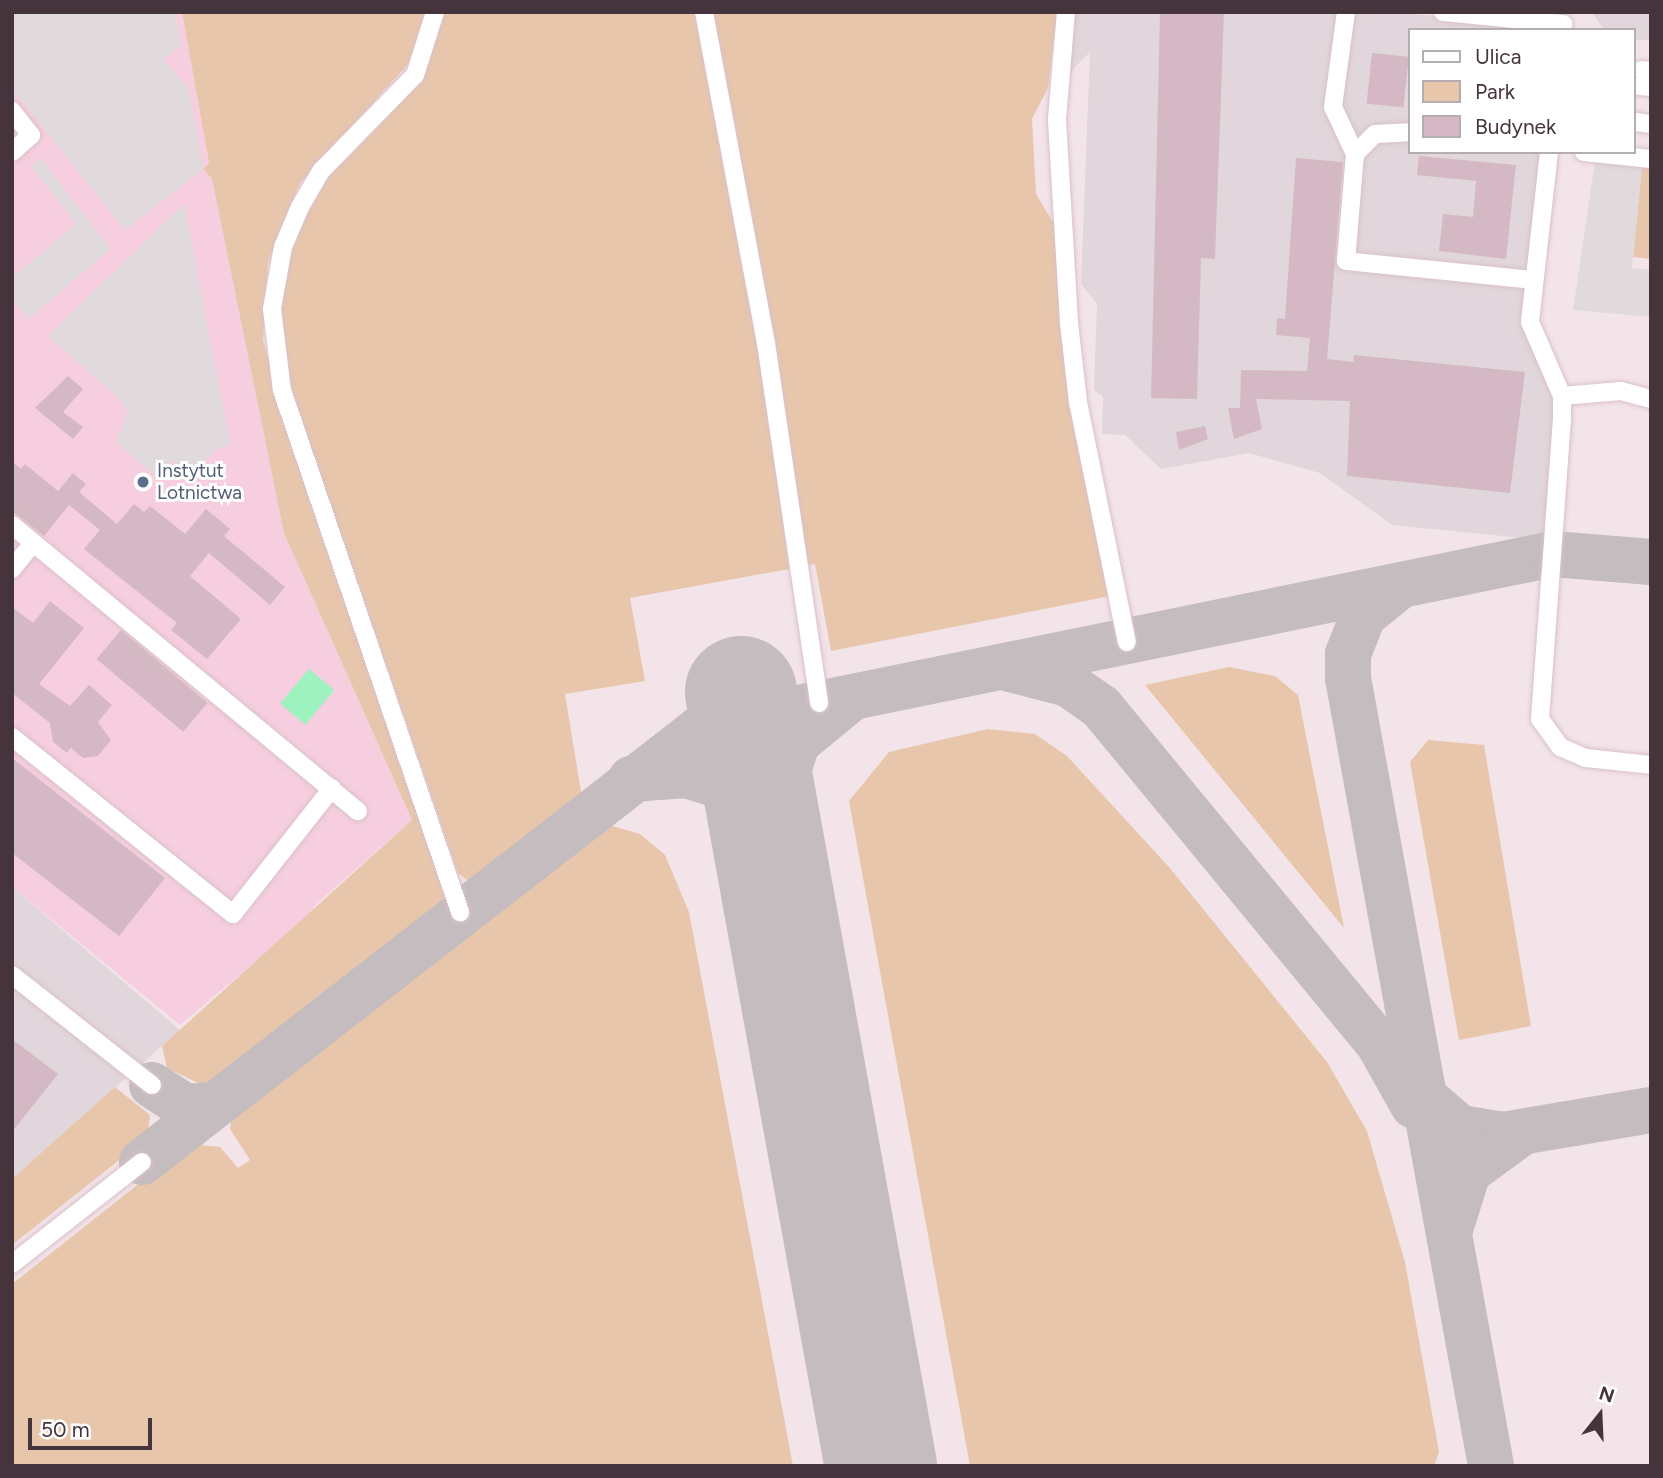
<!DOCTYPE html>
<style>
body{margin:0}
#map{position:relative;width:1663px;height:1478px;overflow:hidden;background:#f3e4e9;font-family:Figtree,sans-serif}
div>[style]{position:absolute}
.commercial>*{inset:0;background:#f6cedf}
.industrial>*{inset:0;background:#e1d6db}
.green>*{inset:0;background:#e8c6ab}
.parking>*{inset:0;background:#e0dadc}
.water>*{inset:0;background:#9ef2bf;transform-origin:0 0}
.taxiway>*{height:46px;margin:-23px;padding:0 23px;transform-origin:23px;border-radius:23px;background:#c4bcbe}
.runway>*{height:112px;margin:-56px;padding:0 56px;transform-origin:56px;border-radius:56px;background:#c4bcbe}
.building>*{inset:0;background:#d4b9c4;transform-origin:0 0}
.roads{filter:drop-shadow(0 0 2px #d9c1c9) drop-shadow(0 0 2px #d9c1c9)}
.minor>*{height:18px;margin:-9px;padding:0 9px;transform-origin:9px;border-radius:9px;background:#fff}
.dots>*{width:19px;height:19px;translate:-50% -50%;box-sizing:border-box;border:4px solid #fff;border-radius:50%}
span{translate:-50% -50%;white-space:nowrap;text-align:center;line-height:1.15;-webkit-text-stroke:6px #fff;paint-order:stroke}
.service-label{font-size:19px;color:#4e5e75}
.left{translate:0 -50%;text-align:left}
.frame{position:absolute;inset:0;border:14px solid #45343b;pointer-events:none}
.legend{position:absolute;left:1408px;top:28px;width:228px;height:126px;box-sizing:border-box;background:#fff;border:2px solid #b5aeb1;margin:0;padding:9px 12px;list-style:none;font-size:21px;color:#45343b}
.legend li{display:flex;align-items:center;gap:14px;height:35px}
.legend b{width:35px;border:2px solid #b5aeb1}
.north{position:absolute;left:1565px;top:1380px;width:70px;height:70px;-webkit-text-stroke:5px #fff;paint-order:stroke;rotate:18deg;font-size:19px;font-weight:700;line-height:28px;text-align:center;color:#45343b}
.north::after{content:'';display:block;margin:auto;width:24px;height:32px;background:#45343b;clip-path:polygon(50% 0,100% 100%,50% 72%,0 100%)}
.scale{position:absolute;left:28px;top:1418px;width:124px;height:32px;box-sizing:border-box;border:4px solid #45343b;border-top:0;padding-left:9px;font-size:21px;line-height:24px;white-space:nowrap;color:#45343b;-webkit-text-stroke:5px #fff;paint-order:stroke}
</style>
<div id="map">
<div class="commercial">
<i style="clip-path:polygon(12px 12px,182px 12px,209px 163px,203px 169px,212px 179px,284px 533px,412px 820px,313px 907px,316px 911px,180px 1025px,12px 887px)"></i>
</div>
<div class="industrial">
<i style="clip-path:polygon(1070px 12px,1395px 12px,1559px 29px,1409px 30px,1409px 152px,1545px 152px,1526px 325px,1558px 395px,1543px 540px,1392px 525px,1320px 473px,1249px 453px,1161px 469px,1125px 435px,1102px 434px,1103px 397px,1094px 390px,1097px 304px,1081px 284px,1090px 52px,1065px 77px)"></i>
<i style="clip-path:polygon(1592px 12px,1651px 12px,1651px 41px,1633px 39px,1633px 30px,1604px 30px)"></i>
<i style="clip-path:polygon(12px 887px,180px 1030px,12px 1179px)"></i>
</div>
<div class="green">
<i style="clip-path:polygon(182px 12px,425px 12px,412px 60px,300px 183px,268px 262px,263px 340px,307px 493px,445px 896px,439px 910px,221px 1081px,202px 1085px,167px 1068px,162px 1046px,412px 820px,284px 533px,212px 179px,203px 169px,209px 163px)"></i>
<i style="clip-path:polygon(444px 12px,697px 12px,764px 369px,789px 569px,630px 598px,645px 681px,565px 694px,582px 798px,479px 879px,467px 880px,458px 873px,290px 387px,280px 309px,291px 249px,326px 176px,422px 78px)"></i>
<i style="clip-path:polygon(712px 12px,1057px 12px,1048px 88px,1032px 119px,1036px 194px,1054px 224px,1066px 378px,1110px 596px,831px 651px,815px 564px,802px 566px)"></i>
<i style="clip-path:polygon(1642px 166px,1651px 167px,1651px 259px,1633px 257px)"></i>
<i style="clip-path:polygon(1229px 667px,1275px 676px,1298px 695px,1344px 928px,1145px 685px)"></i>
<i style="clip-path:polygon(988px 729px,1035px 734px,1067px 756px,1169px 867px,1327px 1062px,1367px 1131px,1405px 1262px,1439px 1452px,1434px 1466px,970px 1466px,849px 801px,889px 752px)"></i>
<i style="clip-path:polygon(1428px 740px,1484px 745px,1531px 1026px,1459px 1040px,1410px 762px)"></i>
<i style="clip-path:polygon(609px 825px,640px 834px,665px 855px,689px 912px,793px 1466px,12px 1466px,12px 1284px,189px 1144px,220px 1147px,238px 1168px,250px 1160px,230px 1129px,233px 1110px,591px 829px)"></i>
<i style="clip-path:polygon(115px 1087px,150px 1115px,147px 1138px,12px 1245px,12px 1179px)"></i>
</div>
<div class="parking">
<i style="clip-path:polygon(12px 12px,175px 12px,181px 45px,164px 59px,189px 90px,203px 169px,125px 230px,12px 88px)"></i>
<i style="clip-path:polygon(41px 158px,110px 249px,29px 319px,12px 301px,12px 278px,76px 224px,31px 166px)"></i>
<i style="clip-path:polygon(1595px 162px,1642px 166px,1632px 268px,1651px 270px,1651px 317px,1573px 310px)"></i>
<i style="clip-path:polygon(184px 204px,230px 445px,215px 450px,192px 475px,174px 460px,157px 478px,116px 442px,128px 412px,120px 399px,48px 336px)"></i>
</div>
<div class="water">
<i style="left:309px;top:669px;width:33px;height:45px;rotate:40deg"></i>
</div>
<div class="taxiway">
<i style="left:1400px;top:586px;width:48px;rotate:141deg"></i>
<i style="left:1363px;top:616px;width:41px;rotate:111.5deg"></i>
<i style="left:1348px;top:654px;width:24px;rotate:90deg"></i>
<i style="left:1348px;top:678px;width:801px;rotate:79.71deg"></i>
<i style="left:1010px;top:669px;width:60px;rotate:14.5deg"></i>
<i style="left:1068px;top:684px;width:40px;rotate:34.9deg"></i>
<i style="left:1101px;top:707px;width:439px;rotate:50.5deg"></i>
<i style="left:1380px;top:1046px;width:68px;rotate:60.8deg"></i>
<i style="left:631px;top:779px;width:55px;rotate:-4.2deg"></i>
<i style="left:686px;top:775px;width:30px;rotate:17deg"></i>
<i style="left:715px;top:784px;width:29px;rotate:29deg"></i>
<i style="left:740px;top:798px;width:47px;rotate:55.3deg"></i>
<i style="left:767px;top:837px;width:99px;rotate:-72.3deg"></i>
<i style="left:797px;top:743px;width:66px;rotate:-39.5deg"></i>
<i style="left:152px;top:1085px;width:40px;rotate:32.9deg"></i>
<i style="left:186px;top:1107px;width:28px;rotate:-4deg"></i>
<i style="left:1415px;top:1089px;width:60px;rotate:40.9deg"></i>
<i style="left:1460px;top:1128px;width:44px;rotate:9.2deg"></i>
<i style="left:1503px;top:1135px;width:150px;rotate:-9.6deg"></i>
<i style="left:142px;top:1162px;width:708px;rotate:-37.83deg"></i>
<i style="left:701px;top:728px;width:870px;rotate:-11.54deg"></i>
<i style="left:1553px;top:554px;width:98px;rotate:4.7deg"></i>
<i style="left:1450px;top:1229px;width:60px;rotate:-72.5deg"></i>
<i style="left:1468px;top:1172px;width:64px;rotate:-36.2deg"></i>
</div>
<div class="runway">
<i style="left:741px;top:692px;width:787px;rotate:79.75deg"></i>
</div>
<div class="building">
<i style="clip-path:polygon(1160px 12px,1224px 12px,1215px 259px,1201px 258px,1197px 399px,1151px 398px)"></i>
<i style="left:1372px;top:53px;width:37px;height:51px;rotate:6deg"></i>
<i style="clip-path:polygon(1419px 156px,1516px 165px,1506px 259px,1439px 251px,1443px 214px,1473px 217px,1476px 181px,1417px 175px)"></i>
<i style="clip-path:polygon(1296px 158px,1343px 162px,1327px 359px,1354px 362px,1354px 355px,1525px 372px,1510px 493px,1347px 476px,1350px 401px,1256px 399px,1262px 429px,1234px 439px,1228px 408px,1240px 408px,1241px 370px,1307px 371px,1310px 338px,1276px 335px,1277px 318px,1285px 319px)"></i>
<i style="clip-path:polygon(68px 376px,83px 389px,63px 412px,83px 427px,73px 439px,35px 408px)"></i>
<i style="clip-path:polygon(1205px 426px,1208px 439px,1179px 450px,1176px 432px)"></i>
<i style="clip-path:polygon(12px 461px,21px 469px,25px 464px,58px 491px,73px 473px,86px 484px,79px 492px,117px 524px,134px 504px,144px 512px,150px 506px,185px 534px,206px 509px,230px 529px,224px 536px,285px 587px,270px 605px,209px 553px,190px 576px,241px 619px,207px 659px,171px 630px,177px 623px,84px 549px,100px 530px,69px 505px,44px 536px,12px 511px)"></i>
<i style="clip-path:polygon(50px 601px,84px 628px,39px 684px,70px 706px,89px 685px,112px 705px,98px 722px,111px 740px,98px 756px,83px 758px,71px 748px,67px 753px,53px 742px,50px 723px,12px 693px,12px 607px,33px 623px)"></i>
<i style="left:121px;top:630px;width:113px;height:38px;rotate:40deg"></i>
<i style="clip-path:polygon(12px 758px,165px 878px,119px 936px,12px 853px)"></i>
<i style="clip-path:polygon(12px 1039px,58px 1074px,12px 1132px)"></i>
</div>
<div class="roads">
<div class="minor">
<i style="left:435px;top:12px;width:66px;rotate:107.6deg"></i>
<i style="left:415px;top:75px;width:134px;rotate:134.4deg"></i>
<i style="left:321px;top:171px;width:42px;rotate:120.3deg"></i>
<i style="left:300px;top:207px;width:43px;rotate:113deg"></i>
<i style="left:283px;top:247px;width:63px;rotate:100.1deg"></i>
<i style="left:272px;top:309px;width:82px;rotate:83deg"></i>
<i style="left:282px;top:390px;width:552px;rotate:71.17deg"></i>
<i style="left:704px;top:12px;width:337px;rotate:79.4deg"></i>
<i style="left:766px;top:343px;width:364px;rotate:81.6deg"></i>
<i style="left:1066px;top:12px;width:108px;rotate:94.8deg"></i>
<i style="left:1057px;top:120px;width:203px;rotate:86.6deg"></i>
<i style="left:1069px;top:323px;width:80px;rotate:83.5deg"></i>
<i style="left:1078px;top:402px;width:245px;rotate:78.5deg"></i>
<i style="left:1346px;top:12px;width:96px;rotate:97.8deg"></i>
<i style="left:1333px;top:107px;width:52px;rotate:64.9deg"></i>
<i style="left:1355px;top:154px;width:107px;rotate:94.8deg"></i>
<i style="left:1346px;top:261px;width:188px;rotate:5.8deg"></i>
<i style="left:1443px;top:12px;width:121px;rotate:5.7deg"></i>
<i style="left:1642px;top:70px;width:9px;rotate:6deg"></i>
<i style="left:1640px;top:86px;width:11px;rotate:5deg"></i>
<i style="left:12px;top:111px;width:31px;rotate:52deg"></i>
<i style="left:31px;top:135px;width:25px;rotate:138deg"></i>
<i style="left:1636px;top:122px;width:15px;rotate:8deg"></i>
<i style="left:1549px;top:152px;width:171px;rotate:96.4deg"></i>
<i style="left:1530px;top:322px;width:81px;rotate:66.6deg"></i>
<i style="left:1562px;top:396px;width:23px;rotate:90deg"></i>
<i style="left:1562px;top:419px;width:301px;rotate:94.2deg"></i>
<i style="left:1540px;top:719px;width:34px;rotate:54deg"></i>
<i style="left:1560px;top:747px;width:28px;rotate:23deg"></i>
<i style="left:1586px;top:758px;width:65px;rotate:6.1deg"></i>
<i style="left:1584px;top:152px;width:67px;rotate:6deg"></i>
<i style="left:1355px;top:154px;width:28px;rotate:-45deg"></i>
<i style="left:1375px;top:134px;width:34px;rotate:-3deg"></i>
<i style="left:1562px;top:396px;width:59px;rotate:-4.8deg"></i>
<i style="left:1621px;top:391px;width:31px;rotate:15deg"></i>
<i style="left:12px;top:525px;width:449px;rotate:39.6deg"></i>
<i style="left:12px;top:569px;width:33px;rotate:-51deg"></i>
<i style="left:12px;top:737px;width:283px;rotate:38.7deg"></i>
<i style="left:233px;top:914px;width:160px;rotate:-51.8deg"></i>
<i style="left:12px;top:975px;width:178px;rotate:38.2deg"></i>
<i style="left:12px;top:1264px;width:165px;rotate:-38.1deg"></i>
</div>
</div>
<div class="dots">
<i style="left:143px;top:482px;background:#5c6f8a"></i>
</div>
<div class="service-label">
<span class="left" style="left:157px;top:482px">Instytut<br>Lotnictwa</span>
</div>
<div class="frame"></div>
<ul class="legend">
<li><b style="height:9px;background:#fff"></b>Ulica</li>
<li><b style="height:19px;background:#e8c6ab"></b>Park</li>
<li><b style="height:19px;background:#d4b9c4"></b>Budynek</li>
</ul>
<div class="north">N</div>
<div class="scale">50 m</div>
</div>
